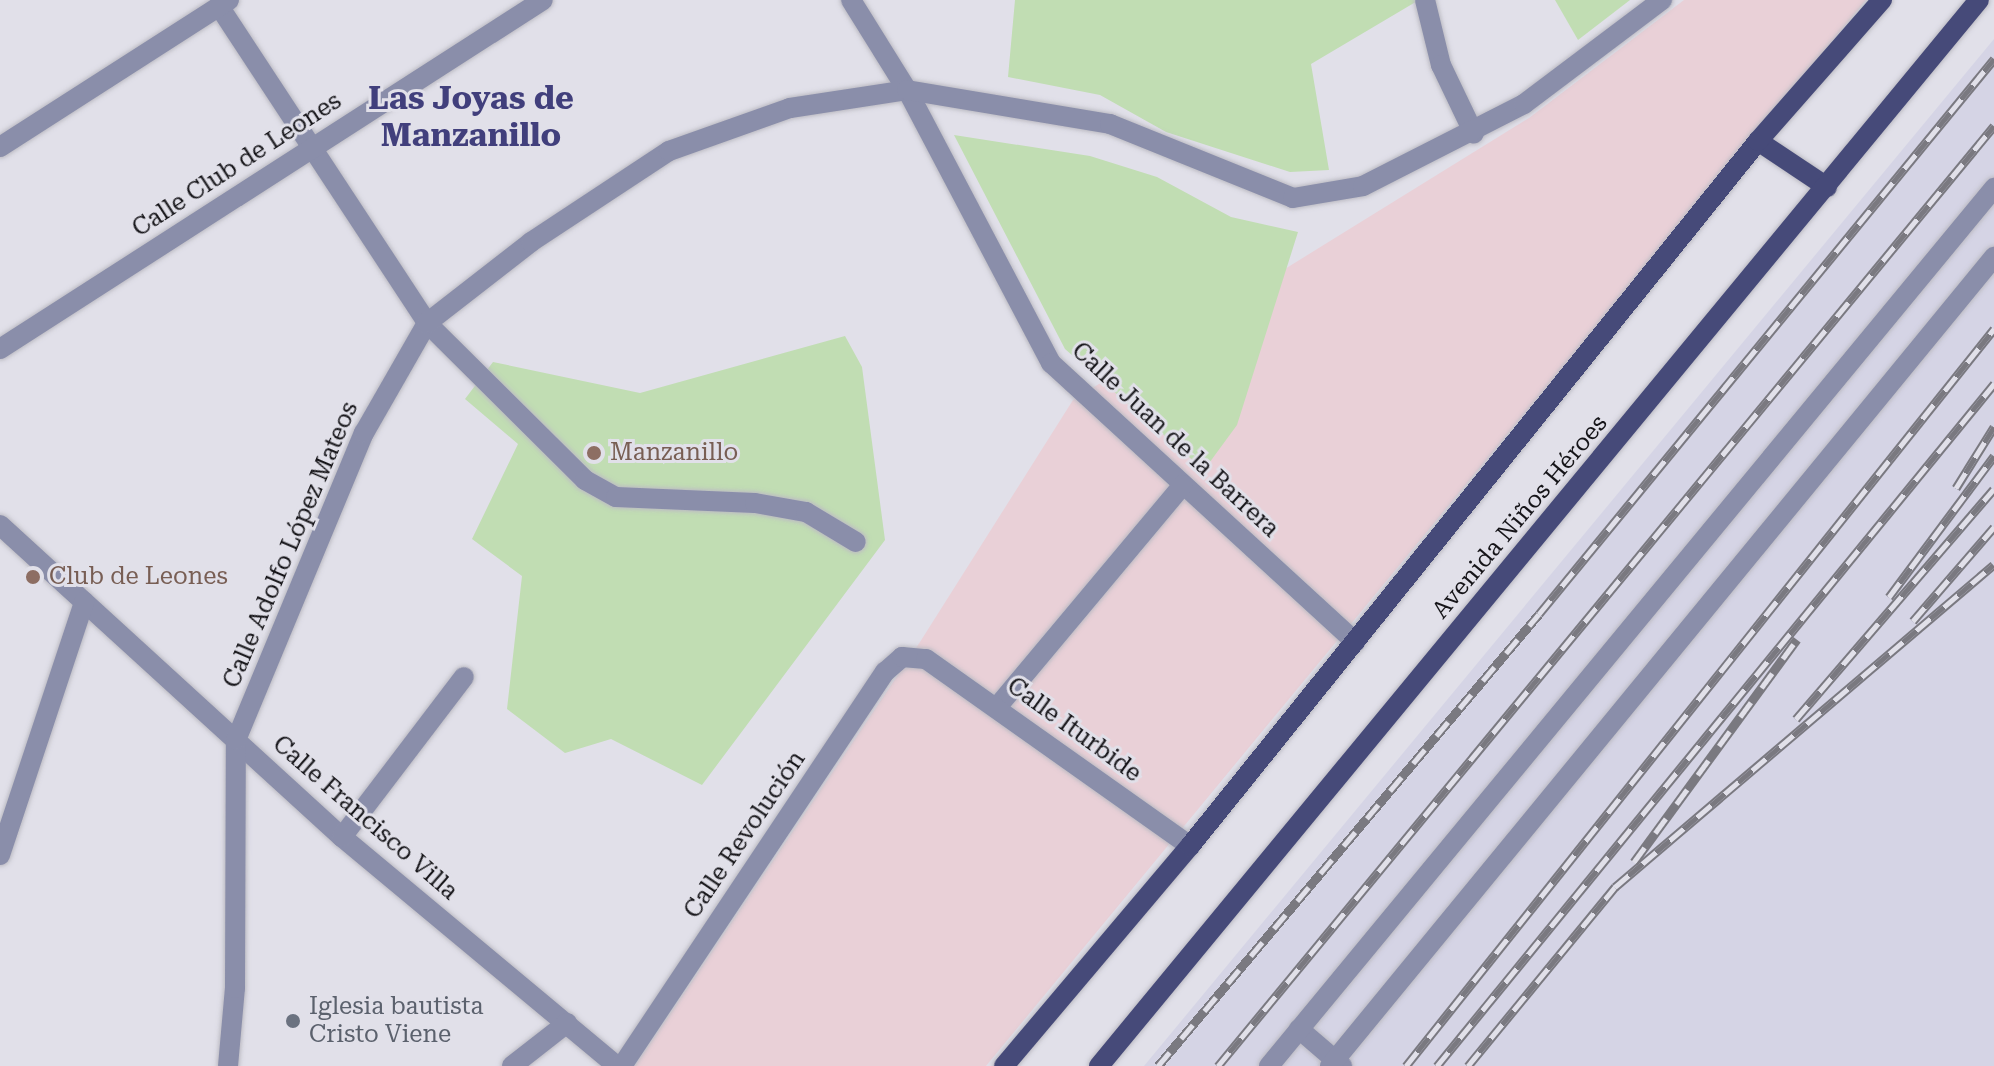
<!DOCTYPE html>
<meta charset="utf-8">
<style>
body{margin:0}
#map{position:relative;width:1994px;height:1066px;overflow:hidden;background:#e1e0e9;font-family:"Roboto Serif",serif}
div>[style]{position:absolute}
.commercial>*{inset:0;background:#e9d0d7}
.built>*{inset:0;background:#d5d4e5}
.green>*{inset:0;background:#c1ddb3}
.roads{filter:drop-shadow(0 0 2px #bcbbc3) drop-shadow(0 0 2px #bcbbc3)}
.minor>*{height:20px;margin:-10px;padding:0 10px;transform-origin:10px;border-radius:10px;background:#8a8eaa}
.major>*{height:20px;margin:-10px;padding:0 10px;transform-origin:10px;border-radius:10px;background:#464a79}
.rail>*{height:9px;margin-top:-4.5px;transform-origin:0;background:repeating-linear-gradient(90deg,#e1e0e9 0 18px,#7a7980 0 36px);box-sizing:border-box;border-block:2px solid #7a7980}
.dots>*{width:22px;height:22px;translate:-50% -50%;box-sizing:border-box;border:4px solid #e1e0e9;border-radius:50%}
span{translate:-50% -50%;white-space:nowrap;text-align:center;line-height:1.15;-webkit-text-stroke:6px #e1e0e9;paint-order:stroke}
.street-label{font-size:24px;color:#151418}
.education-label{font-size:24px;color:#785e54}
.left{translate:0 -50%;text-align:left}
.worship-label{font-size:24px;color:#5b616d}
.district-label{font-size:32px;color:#413f7c;font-weight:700}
</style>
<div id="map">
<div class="commercial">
<i style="clip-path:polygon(1684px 0,1866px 0,986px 1066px,635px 1066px,920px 642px,1073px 400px,1529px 118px)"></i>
</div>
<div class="built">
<i style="clip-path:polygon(1994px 39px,1994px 1066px,1144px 1066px)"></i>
</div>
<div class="green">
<i style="clip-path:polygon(1015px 0,1419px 0,1311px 64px,1329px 170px,1290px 172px,1166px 132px,1100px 95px,1008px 77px)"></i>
<i style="clip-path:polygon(1555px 0,1630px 0,1578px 40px)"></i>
<i style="clip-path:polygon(954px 135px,1090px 156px,1157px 177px,1231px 217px,1298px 232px,1237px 425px,1204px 470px,1065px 349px)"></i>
<i style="clip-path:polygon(845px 336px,862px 367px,885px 540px,702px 785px,611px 739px,565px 753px,507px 709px,522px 576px,472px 539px,518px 444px,465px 399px,493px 362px,640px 393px)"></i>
</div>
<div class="roads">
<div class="minor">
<i style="left:851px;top:0;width:106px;rotate:58.1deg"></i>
<i style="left:907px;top:90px;width:309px;rotate:62.2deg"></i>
<i style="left:1051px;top:363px;width:413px;rotate:42.5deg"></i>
<i style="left:1425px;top:0;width:67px;rotate:76.2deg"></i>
<i style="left:1441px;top:65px;width:76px;rotate:64.4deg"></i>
<i style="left:219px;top:6px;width:379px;rotate:56.7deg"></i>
<i style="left:427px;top:323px;width:223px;rotate:44.8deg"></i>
<i style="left:585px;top:480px;width:35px;rotate:29deg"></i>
<i style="left:616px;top:497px;width:139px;rotate:2.5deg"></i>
<i style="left:755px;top:503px;width:52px;rotate:10deg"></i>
<i style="left:806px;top:512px;width:58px;rotate:31deg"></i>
<i style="left:0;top:147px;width:272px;rotate:-32.7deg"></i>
<i style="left:0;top:349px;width:645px;rotate:-32.73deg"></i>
<i style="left:0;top:525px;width:463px;rotate:42.4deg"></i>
<i style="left:342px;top:837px;width:358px;rotate:39.8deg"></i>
<i style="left:998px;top:706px;width:288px;rotate:-50.1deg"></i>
<i style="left:342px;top:837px;width:201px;rotate:-52.7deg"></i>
<i style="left:0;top:855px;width:267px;rotate:-71.6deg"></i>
<i style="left:1299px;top:1029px;width:57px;rotate:40.7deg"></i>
<i style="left:228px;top:1066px;width:78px;rotate:-84.9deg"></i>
<i style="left:235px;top:988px;width:248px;rotate:-89.8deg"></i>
<i style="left:236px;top:740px;width:333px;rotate:-67.4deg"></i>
<i style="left:364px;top:433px;width:127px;rotate:-60.2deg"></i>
<i style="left:427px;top:323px;width:132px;rotate:-37.9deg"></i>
<i style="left:531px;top:242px;width:165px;rotate:-33.4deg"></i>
<i style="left:669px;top:151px;width:128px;rotate:-19.6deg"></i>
<i style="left:790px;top:108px;width:118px;rotate:-8.7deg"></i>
<i style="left:907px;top:90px;width:206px;rotate:9.5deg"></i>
<i style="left:1110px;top:124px;width:197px;rotate:22deg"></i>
<i style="left:1293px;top:198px;width:71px;rotate:-9.7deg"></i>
<i style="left:1363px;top:186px;width:181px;rotate:-27deg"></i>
<i style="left:1524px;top:104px;width:173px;rotate:-37deg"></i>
<i style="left:512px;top:1066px;width:70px;rotate:-38deg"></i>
<i style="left:622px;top:1066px;width:474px;rotate:-56.3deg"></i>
<i style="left:885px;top:672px;width:23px;rotate:-41deg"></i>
<i style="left:902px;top:657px;width:24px;rotate:5deg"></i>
<i style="left:926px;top:659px;width:324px;rotate:35.3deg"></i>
<i style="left:1269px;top:1066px;width:1139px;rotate:-50.45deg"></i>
<i style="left:1330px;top:1066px;width:1047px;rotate:-50.62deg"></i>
</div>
<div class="major">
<i style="left:1758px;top:141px;width:83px;rotate:33.7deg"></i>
<i style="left:1004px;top:1066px;width:288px;rotate:-49.8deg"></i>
<i style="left:1190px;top:846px;width:905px;rotate:-51.14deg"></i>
<i style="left:1758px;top:141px;width:188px;rotate:-48.7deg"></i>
<i style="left:1099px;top:1066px;width:1382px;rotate:-50.46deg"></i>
</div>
</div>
<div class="rail">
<i style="left:1956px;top:488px;width:72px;rotate:-58.1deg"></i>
<i style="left:1889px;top:597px;width:176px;rotate:-53.3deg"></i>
<i style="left:1913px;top:621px;width:124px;rotate:-49.2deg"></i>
<i style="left:1796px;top:719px;width:303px;rotate:-49.3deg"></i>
<i style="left:1634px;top:862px;width:276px;rotate:-53.8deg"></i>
<i style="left:1158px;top:1066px;width:591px;rotate:-49.87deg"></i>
<i style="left:1539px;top:614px;width:718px;rotate:-50.65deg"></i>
<i style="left:1218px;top:1066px;width:1219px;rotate:-50.46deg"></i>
<i style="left:1406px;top:1066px;width:943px;rotate:-51.42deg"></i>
<i style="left:1437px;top:1066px;width:881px;rotate:-50.76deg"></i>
<i style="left:1468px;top:1066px;width:232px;rotate:-50.6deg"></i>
<i style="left:1615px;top:887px;width:497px;rotate:-40.4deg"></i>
</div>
<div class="dots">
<i style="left:594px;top:453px;background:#8d6e63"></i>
<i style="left:33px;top:577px;background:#8d6e63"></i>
<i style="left:293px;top:1021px;background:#6b7280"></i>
</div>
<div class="street-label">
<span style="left:237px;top:165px;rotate:-33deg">Calle Club de Leones</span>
<span style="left:1175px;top:440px;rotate:43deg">Calle Juan de la Barrera</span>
<span style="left:1520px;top:517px;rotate:-50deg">Avenida Niños Héroes</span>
<span style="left:291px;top:545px;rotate:-67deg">Calle Adolfo López Mateos</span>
<span style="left:1074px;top:730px;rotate:36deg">Calle Iturbide</span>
<span style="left:365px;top:818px;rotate:41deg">Calle Francisco Villa</span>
<span style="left:745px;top:835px;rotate:-56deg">Calle Revolución</span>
</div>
<div class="education-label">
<span class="left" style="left:610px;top:453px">Manzanillo</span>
<span class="left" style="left:49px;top:577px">Club de Leones</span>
</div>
<div class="worship-label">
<span class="left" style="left:309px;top:1021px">Iglesia bautista<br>Cristo Viene</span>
</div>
<div class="district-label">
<span style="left:471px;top:117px">Las Joyas de<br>Manzanillo</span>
</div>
</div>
